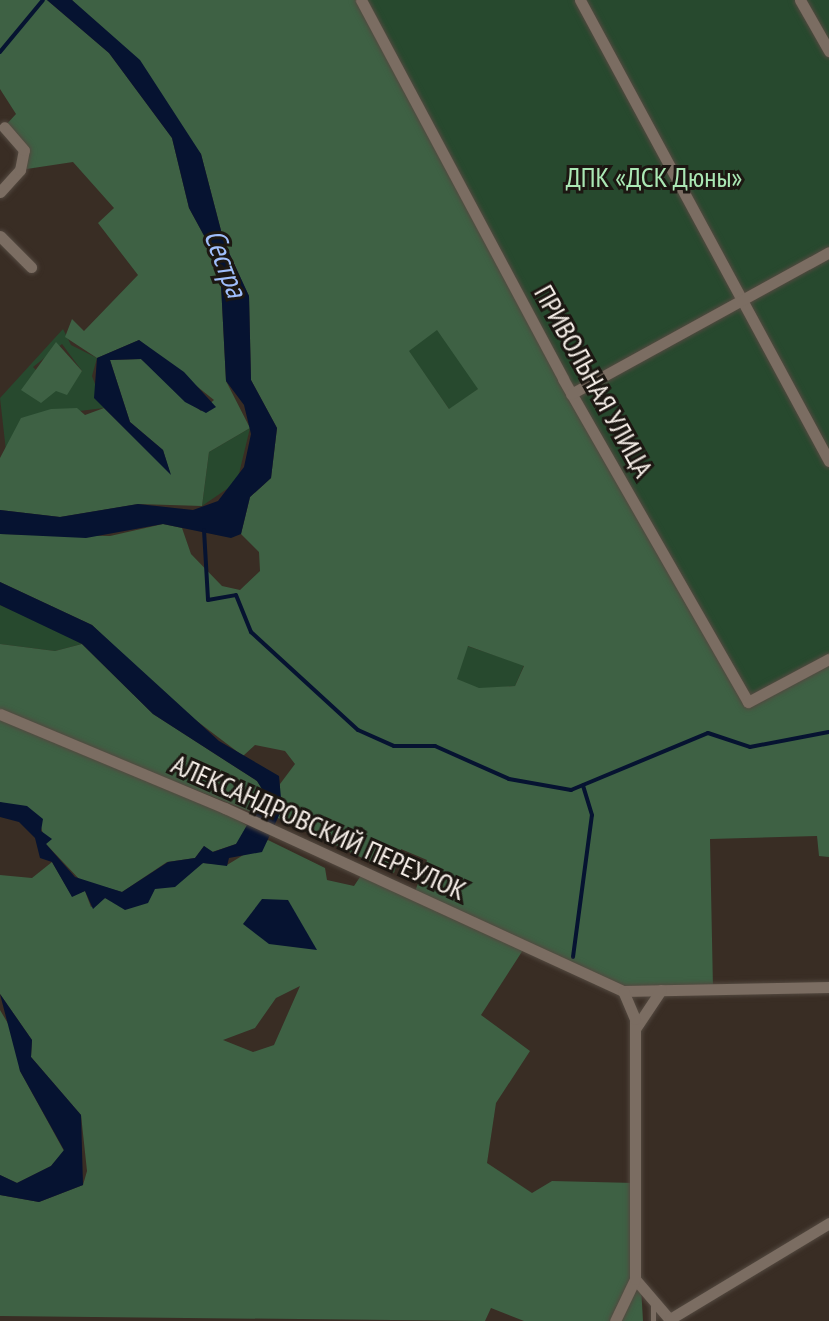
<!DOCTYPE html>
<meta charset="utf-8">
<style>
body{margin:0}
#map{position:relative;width:829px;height:1321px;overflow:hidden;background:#392d24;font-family:"PT Sans Narrow",sans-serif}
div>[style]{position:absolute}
.green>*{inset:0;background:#27492e;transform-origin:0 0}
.forest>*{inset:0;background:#3e6144}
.water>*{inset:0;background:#061331}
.stream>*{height:4px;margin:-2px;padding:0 2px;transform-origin:2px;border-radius:2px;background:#061331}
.roads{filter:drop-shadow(0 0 2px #534940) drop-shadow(0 0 2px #534940)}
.lane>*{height:5px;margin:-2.5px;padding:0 2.5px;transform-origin:2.5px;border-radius:2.5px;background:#7b6d62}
.street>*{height:11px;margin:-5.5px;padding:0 5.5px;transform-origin:5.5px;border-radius:5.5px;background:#7b6d62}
span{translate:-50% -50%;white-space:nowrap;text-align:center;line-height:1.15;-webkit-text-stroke:6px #1c1712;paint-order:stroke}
.park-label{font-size:28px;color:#aae7b4}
.street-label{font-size:28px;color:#f4ece6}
.water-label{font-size:30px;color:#a0befb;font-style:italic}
</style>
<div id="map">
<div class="green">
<i style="clip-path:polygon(361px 0,829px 0,829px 661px,748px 702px)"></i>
<i style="clip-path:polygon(evenodd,63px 329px,71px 345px,97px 358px,92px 376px,104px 408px,22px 418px,6px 451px,0 398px,63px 329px,62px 344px,82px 371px,56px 391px,33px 367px,62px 344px)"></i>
<i style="left:437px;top:329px;width:73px;height:36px;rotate:55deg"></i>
<i style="clip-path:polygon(250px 428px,237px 482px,202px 506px,209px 452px)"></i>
<i style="clip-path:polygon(0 605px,59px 631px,82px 644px,55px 651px,0 644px)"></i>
<i style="clip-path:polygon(467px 646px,524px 665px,515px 686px,479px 689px,456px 679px)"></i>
</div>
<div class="forest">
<i style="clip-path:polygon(0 0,47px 0,109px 53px,172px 138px,189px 208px,220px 265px,226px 381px,250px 428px,209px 452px,202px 506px,138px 504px,60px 517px,0 510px,0 458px,21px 418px,51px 409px,77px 408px,85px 415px,104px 408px,170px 473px,163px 450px,130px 422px,110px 360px,141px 359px,201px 411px,214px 400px,139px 340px,97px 358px,65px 337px,72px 319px,84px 331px,138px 275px,98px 223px,114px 208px,73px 162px,20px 170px,24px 150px,4px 127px,16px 114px,0 89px)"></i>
<i style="clip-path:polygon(evenodd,72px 0,361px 0,748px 701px,829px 661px,829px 857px,819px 856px,817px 836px,710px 839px,713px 989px,638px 991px,525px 947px,481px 1015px,530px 1051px,496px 1103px,487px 1163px,532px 1193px,552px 1181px,635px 1183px,643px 1321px,524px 1321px,491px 1308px,485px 1321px,0 1316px,0 1195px,39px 1202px,83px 1185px,87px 1171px,81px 1115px,31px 1057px,32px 1040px,0 994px,0 875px,32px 878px,52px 862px,72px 896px,85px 891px,91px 907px,105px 898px,144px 904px,154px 889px,203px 863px,227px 865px,268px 840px,325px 868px,327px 880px,354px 886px,364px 871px,414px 894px,427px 860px,401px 849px,394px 873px,278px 818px,280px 784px,295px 764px,285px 751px,255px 745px,243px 756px,177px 706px,92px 625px,0 582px,0 534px,110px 536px,163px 524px,182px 528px,191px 554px,222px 586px,240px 590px,260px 571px,259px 552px,241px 534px,250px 497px,271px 478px,277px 428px,251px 380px,249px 296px,224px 242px,201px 154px,72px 0,437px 330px,478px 389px,449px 409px,409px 351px,437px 330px,72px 0,468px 646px,524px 666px,515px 686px,479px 688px,457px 679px,468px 646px,72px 0,300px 986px,274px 1045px,253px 1052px,223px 1040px,255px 1028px,276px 998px,300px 986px)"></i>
<i style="clip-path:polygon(56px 342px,82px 371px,67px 395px,56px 391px,41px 403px,21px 390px)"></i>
<i style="clip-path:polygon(0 644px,55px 651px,82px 644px,153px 714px,257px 781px,265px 793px,256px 814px,0 712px)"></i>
<i style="clip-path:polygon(0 717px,219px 808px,251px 828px,236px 844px,212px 852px,204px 846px,195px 858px,167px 862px,122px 892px,80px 880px,46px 844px,38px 817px,0 802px)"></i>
<i style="clip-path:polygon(0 1010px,16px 1037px,20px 1071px,64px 1151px,51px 1166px,17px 1183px,0 1175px)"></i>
</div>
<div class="water">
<i style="clip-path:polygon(47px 0,72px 0,140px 60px,201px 154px,224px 242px,249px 296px,251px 380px,277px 428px,271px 478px,250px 497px,241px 534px,231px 538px,163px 524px,86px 538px,0 534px,0 510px,60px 517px,138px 504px,193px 510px,218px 501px,244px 467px,251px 434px,244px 405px,226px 381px,220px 265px,189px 208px,172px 138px,109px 53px)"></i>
<i style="clip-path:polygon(139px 340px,184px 372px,216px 407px,206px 413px,185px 402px,141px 359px,110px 360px,130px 422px,163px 450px,171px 475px,94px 398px,97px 358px)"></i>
<i style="clip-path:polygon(0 582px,92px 625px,219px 741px,279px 776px,282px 809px,262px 852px,229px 858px,227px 866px,203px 863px,175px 887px,155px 889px,148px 903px,125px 910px,105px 898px,93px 909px,85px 891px,72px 897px,52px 862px,40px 858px,35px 838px,19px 822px,0 817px,0 802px,27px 806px,43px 819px,41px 831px,52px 839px,46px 844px,75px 877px,122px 892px,168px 862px,195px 858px,204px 846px,213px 852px,236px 844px,265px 794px,257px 781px,153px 714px,82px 644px,0 605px)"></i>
<i style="clip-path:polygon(262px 899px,288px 900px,317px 950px,269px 944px,243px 924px)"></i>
<i style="clip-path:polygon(0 994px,32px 1040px,31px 1057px,81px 1115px,83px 1185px,39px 1202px,0 1195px,0 1175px,17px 1183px,51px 1166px,64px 1150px,20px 1071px)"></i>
</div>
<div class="stream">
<i style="left:0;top:52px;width:67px;rotate:-50.4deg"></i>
<i style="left:204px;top:530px;width:70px;rotate:86.7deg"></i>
<i style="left:208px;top:600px;width:28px;rotate:-10deg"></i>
<i style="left:236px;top:595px;width:40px;rotate:68deg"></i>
<i style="left:251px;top:632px;width:145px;rotate:42.5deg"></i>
<i style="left:358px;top:730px;width:39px;rotate:24deg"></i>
<i style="left:394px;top:746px;width:41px"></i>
<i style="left:435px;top:746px;width:81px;rotate:24deg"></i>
<i style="left:509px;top:779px;width:63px;rotate:10.1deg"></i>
<i style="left:571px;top:790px;width:148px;rotate:-22.6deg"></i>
<i style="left:708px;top:733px;width:44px;rotate:18.4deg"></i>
<i style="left:750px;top:747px;width:80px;rotate:-10.8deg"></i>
<i style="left:573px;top:957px;width:143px;rotate:-82.4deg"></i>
<i style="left:592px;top:815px;width:31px;rotate:-107deg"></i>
</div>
<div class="roads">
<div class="lane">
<i style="left:653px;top:1302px;width:19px;rotate:90deg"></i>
</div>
<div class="street">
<i style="left:361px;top:0;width:429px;rotate:61.9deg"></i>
<i style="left:563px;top:379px;width:372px;rotate:60.2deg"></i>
<i style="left:748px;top:702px;width:92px;rotate:-28deg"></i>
<i style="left:580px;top:0;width:524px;rotate:61.63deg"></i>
<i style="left:800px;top:0;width:59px;rotate:60.4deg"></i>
<i style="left:0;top:192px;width:30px;rotate:-48deg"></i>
<i style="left:20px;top:170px;width:20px;rotate:-79deg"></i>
<i style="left:24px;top:150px;width:30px;rotate:-131deg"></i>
<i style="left:0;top:236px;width:44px;rotate:45deg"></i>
<i style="left:571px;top:394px;width:294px;rotate:-28.8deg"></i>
<i style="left:0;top:714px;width:244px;rotate:22.7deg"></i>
<i style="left:225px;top:808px;width:438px;rotate:24.7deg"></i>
<i style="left:623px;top:991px;width:206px;rotate:-1.1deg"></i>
<i style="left:635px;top:1029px;width:47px;rotate:-56.3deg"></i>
<i style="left:635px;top:1279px;width:55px;rotate:49.4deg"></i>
<i style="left:670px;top:1319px;width:186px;rotate:-31.1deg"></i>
<i style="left:615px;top:1321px;width:47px;rotate:-64.5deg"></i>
<i style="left:635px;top:1279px;width:260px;rotate:-90deg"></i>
<i style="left:635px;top:1019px;width:30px;rotate:-113deg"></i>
</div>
</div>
<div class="park-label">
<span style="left:654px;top:177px">ДПК «ДСК Дюны»</span>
</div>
<div class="street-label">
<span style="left:594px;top:381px;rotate:61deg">ПРИВОЛЬНАЯ УЛИЦА</span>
<span style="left:319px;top:827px;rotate:24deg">АЛЕКСАНДРОВСКИЙ ПЕРЕУЛОК</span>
</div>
<div class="water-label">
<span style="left:226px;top:263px;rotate:69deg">Сестра</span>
</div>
</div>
